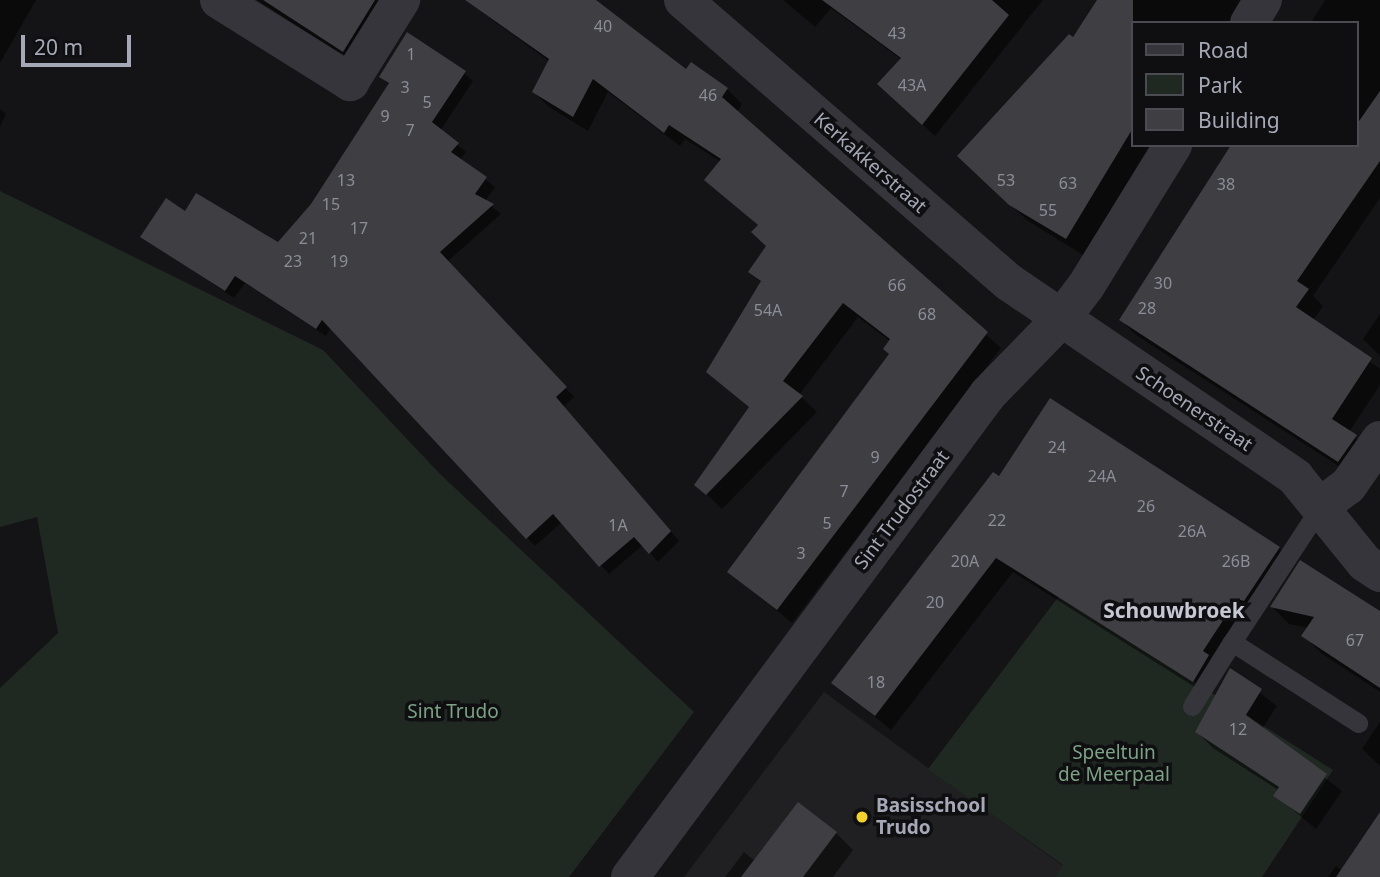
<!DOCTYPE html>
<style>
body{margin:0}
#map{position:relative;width:1380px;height:877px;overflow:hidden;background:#141416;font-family:"Noto Sans",sans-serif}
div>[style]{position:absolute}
.built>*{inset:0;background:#202023}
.green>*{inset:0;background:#202822}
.shadow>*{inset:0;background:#0007}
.building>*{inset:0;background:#3e3e43}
.service>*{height:19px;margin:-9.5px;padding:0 9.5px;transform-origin:9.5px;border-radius:9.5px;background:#35353b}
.minor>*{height:38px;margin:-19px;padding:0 19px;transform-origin:19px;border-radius:19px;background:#35353b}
.dots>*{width:19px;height:19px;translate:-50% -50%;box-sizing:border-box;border:4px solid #0f0f11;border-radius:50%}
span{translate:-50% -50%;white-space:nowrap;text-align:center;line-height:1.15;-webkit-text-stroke:7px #0f0f11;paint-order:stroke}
.number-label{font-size:16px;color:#8b8e99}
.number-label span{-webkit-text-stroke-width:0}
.street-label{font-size:19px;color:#a5a8b6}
.park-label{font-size:19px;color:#7ca184}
.poi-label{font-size:19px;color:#a5a8b6;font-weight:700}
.left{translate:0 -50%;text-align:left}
.neighbourhood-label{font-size:21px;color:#c6c7d2;font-weight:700}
.legend{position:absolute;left:1131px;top:21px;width:228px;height:126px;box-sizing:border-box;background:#0f0f11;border:2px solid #4b4c53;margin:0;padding:9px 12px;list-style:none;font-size:21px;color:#a5a8b6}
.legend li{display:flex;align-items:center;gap:14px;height:35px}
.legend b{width:35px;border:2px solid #4b4c53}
.scale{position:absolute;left:21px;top:35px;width:110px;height:32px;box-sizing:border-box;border:4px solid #a5a8b6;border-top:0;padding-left:9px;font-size:21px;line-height:24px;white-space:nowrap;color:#a5a8b6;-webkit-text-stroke:5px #0f0f11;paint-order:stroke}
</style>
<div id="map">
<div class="built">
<i style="clip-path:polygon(824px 692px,1063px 866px,1055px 877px,684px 877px)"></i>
</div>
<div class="green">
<i style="clip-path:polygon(0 191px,323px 350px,440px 474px,694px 712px,569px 877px,0 877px,0 688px,58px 633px,37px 517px,0 527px)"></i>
<i style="clip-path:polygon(1059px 596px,1333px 770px,1262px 877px,1055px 877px,1063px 865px,928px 769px)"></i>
</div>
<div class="shadow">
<i style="clip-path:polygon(0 0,36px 0,0 63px)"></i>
<i style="clip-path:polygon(257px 0,403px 0,359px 65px)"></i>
<i style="clip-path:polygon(465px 0,589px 0,686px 72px,727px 89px,742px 104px,737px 112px,1001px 348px,792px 623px,730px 572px,891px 354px,891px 342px,858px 317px,799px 395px,817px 412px,722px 509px,697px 485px,750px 408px,708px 371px,762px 283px,751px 272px,768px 246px,759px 226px,706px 180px,721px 162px,685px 139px,680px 146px,608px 92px,588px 131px,549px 107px,534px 92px,550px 62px)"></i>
<i style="clip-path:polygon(783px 0,1043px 0,935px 136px,892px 96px,902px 60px,831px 8px,815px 27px)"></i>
<i style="clip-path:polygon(1099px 0,1251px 0,1236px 23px,1133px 23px,1133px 145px,1150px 145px,1083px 255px,1028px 221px,976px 173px)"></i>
<i style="clip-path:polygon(1325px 0,1380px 0,1380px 198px,1313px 296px,1323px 306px,1313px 321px,1380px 369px,1380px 385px,1349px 432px,1371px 452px,1354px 476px,1136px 335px,1121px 320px,1357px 145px,1357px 23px,1311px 23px)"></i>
<i style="clip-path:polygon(464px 73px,473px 81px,440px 131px,466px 152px,460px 160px,495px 187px,485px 201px,501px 214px,447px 262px,574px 397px,563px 407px,679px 541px,658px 562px,643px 545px,609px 574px,562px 522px,535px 546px,331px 327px,326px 336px,245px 283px,234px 298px,143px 237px,185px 213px,279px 244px,312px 205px,390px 85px,381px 77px)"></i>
<i style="clip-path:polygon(0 109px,6px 114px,0 127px)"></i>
<i style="clip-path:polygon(1380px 314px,1380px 356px,1363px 339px)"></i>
<i style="clip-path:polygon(1000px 479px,1279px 548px,1294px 563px,1209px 696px,1013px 572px,891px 730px,833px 682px)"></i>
<i style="clip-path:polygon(1272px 607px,1380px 613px,1380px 692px,1321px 653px,1304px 636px,1309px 628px,1289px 624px)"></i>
<i style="clip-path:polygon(1231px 671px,1277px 706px,1262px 729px,1342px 791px,1316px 829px,1275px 795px,1278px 790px,1213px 748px,1197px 732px)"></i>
<i style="clip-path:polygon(1380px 722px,1380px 766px,1362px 749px)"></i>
<i style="clip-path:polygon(1380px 814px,1380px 877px,1328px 877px,1336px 866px,1342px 871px)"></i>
<i style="clip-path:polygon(836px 833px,853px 850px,833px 877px,725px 877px,744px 852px,755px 861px)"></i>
</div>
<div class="building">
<i style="clip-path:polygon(263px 0,375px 0,343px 52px)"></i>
<i style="clip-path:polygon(465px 0,596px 0,686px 69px,691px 62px,728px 88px,722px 97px,988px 332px,777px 610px,727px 572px,889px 354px,883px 349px,890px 339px,843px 303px,783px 381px,803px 396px,706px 495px,694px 485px,749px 407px,706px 372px,761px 281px,748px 272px,766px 246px,751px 232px,758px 225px,704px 180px,721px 159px,669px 125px,664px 133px,593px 79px,573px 117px,532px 92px,549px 59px)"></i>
<i style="clip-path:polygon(822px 0,992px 0,1009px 15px,922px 125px,877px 84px,901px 58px)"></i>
<i style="clip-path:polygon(1097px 0,1133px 0,1133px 128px,1066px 239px,1009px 205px,957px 156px,1069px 34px,1073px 37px)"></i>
<i style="clip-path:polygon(407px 32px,466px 71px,432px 122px,459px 143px,451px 152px,487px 177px,475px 194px,494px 204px,440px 252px,567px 387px,556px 397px,671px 531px,649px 554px,634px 537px,599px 567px,553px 514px,526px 539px,322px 320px,316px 329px,235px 276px,225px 291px,140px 237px,166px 198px,185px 211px,196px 193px,278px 242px,311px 204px,389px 83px,379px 77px)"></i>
<i style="clip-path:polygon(1380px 91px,1380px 161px,1297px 281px,1309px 289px,1296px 307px,1372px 358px,1332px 419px,1357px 435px,1338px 462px,1119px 320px,1231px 145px,1357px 145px,1357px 124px)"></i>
<i style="clip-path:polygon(1050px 398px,1280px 547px,1244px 601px,1237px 599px,1203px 651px,1209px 655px,1193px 682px,996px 558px,875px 716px,831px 683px,993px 472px,999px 476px)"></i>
<i style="clip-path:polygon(1300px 560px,1380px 611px,1380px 688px,1301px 636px,1314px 617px,1270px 607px)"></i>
<i style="clip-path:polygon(1230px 668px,1262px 689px,1246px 715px,1327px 774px,1300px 814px,1273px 796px,1279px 787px,1195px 732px)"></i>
<i style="clip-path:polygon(798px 802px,837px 832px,803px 877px,741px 877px)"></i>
<i style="clip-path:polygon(1380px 812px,1380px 877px,1336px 877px)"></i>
</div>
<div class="service">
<i style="left:1321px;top:506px;width:163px;rotate:123.2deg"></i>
<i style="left:1232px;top:642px;width:150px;rotate:32.7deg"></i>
<i style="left:1192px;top:706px;width:75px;rotate:-58deg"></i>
</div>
<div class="minor">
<i style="left:219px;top:0;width:155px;rotate:32deg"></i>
<i style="left:350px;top:82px;width:97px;rotate:-58.1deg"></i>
<i style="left:683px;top:0;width:432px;rotate:40.9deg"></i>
<i style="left:1010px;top:283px;width:345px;rotate:34.2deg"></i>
<i style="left:1295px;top:477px;width:111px;rotate:50.9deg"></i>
<i style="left:1365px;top:563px;width:18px;rotate:34deg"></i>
<i style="left:1249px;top:23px;width:27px;rotate:-59deg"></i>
<i style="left:1321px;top:506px;width:34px;rotate:-37deg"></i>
<i style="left:1348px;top:486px;width:56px;rotate:-55.2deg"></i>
<i style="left:630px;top:877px;width:601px;rotate:-53.45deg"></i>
<i style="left:988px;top:394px;width:105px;rotate:-45.8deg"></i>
<i style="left:1061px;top:319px;width:41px;rotate:-52.9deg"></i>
<i style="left:1086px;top:286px;width:166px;rotate:-58.3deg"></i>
</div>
<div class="dots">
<i style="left:862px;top:817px;background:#f4d22d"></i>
</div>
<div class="number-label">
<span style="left:603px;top:26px">40</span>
<span style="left:897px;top:33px">43</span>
<span style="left:411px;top:54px">1</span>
<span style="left:912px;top:85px">43A</span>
<span style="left:405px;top:87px">3</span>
<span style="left:708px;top:95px">46</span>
<span style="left:427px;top:102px">5</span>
<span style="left:385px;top:116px">9</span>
<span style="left:410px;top:130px">7</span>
<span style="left:346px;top:180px">13</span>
<span style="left:1006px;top:180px">53</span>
<span style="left:1068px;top:183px">63</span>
<span style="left:1226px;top:184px">38</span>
<span style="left:331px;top:204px">15</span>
<span style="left:1048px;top:210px">55</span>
<span style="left:359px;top:228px">17</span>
<span style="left:308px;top:238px">21</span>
<span style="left:293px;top:261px">23</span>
<span style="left:339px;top:261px">19</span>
<span style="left:1163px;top:283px">30</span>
<span style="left:897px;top:285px">66</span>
<span style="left:1147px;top:308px">28</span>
<span style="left:768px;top:310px">54A</span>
<span style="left:927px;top:314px">68</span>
<span style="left:1057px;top:447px">24</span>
<span style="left:875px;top:457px">9</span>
<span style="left:1102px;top:476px">24A</span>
<span style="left:844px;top:491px">7</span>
<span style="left:1146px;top:506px">26</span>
<span style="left:997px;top:520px">22</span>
<span style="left:827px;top:523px">5</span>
<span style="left:618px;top:525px">1A</span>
<span style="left:1192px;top:531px">26A</span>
<span style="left:801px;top:553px">3</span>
<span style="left:965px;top:561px">20A</span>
<span style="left:1236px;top:561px">26B</span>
<span style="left:935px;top:602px">20</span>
<span style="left:1355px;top:640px">67</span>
<span style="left:876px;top:682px">18</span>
<span style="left:1238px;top:729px">12</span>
</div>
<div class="street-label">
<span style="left:870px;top:163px;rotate:41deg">Kerkakkerstraat</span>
<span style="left:1194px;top:409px;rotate:34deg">Schoenerstraat</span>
<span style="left:902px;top:510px;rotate:-53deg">Sint Trudostraat</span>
</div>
<div class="park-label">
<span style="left:453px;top:712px">Sint Trudo</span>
<span style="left:1114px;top:764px">Speeltuin<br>de Meerpaal</span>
</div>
<div class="poi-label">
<span class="left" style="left:876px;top:817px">Basisschool<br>Trudo</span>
</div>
<div class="neighbourhood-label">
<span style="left:1174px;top:610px">Schouwbroek</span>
</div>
<ul class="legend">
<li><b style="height:9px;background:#35353b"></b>Road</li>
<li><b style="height:19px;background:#202822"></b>Park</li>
<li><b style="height:19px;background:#3e3e43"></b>Building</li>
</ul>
<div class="scale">20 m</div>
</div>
